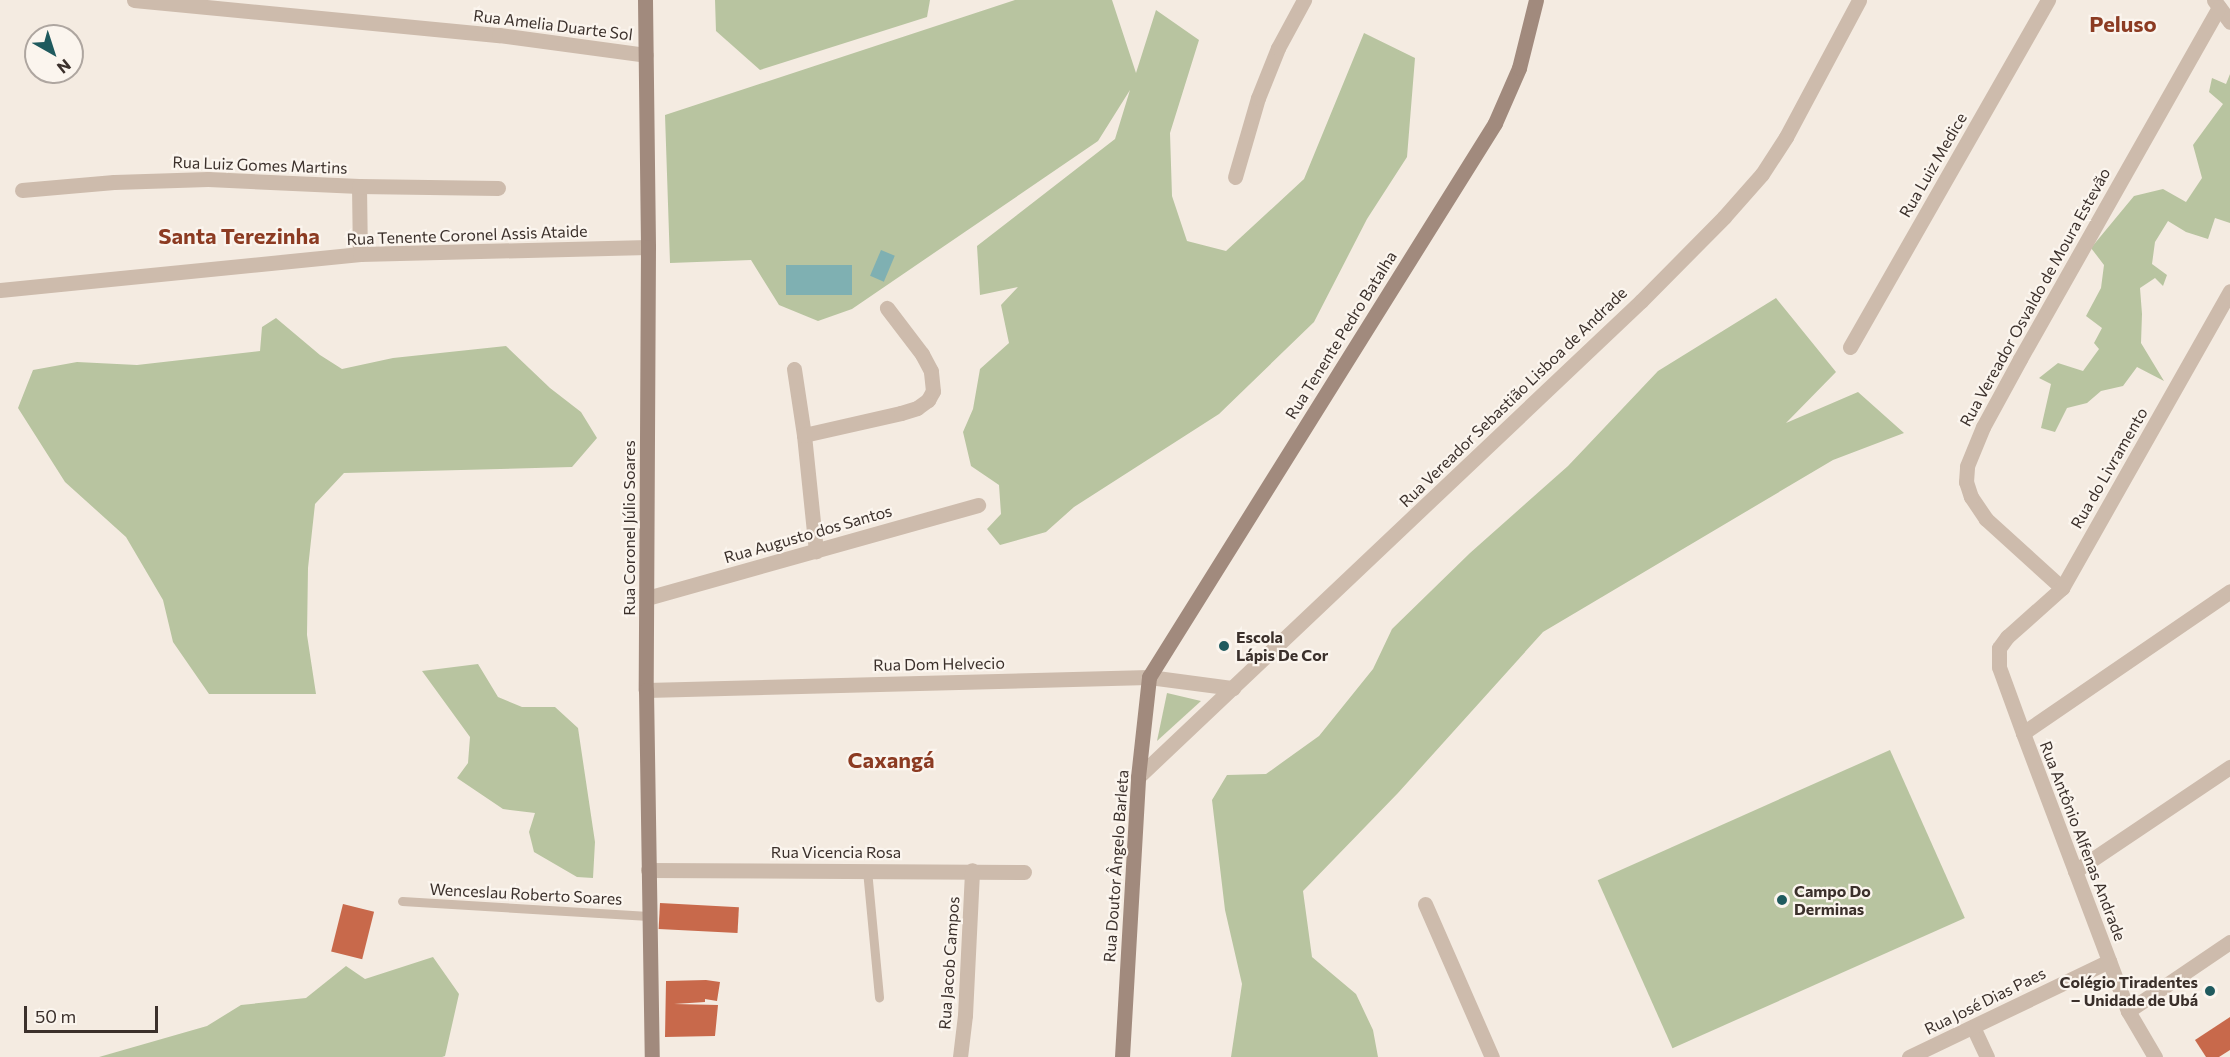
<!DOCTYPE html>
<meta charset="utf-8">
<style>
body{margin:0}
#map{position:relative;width:2230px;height:1057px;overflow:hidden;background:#f4ebe1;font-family:Commissioner,sans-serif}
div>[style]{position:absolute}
.green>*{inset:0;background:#b8c4a0;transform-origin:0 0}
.water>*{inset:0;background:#7fb0b2;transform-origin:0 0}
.building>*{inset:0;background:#c8694b;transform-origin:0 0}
.lane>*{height:9px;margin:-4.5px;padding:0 4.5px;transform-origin:4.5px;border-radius:4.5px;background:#cdbbac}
.street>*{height:15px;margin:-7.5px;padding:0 7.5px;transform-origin:7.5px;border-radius:7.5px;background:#cdbbac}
.secondary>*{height:15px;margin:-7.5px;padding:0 7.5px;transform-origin:7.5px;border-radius:7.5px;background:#a18a7d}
.dots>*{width:16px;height:16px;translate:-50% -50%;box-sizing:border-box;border:3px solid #fbf5ee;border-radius:50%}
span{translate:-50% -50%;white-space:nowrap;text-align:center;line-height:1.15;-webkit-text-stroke:4.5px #fbf5ee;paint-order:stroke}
.street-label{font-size:16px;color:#3b302b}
.poi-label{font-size:16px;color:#3b302b;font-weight:700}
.left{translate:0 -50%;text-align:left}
.right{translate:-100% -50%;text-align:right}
.district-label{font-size:22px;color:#8c3b22;font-weight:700}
.north{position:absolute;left:24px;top:24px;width:60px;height:60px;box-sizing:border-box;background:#fbf5ee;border:2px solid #aea6a0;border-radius:50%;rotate:141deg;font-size:16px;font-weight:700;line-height:24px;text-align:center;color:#3b302b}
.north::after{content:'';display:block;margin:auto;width:21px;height:27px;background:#1f5a5e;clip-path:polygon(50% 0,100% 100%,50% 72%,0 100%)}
.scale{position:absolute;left:24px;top:1006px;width:134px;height:27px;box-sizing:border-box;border:3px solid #3b302b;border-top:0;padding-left:8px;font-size:18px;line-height:21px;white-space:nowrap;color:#3b302b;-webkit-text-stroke:4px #fbf5ee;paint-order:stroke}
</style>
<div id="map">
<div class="green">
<i style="clip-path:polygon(715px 0,930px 0,927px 17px,760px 70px,716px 31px)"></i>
<i style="clip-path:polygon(1015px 0,1112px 0,1136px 73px,1156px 10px,1199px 40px,1170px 133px,1172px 196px,1187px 241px,1226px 251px,1304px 179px,1364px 33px,1415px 58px,1407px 157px,1367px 219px,1314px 322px,1219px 414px,1074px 507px,1046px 532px,1000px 545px,987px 529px,1001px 514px,999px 485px,971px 466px,963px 432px,973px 409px,980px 369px,1009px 343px,1001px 305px,1018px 287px,980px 295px,977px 246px,1115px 139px,1130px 90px,1098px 141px,852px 309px,818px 321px,779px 305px,751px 260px,670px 263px,665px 115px)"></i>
<i style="clip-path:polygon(2230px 74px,2230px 223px,2215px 218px,2208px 239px,2186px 232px,2168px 221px,2155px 242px,2152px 264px,2167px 275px,2163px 286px,2155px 278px,2140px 288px,2142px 314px,2141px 343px,2164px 381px,2137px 367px,2123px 386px,2101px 391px,2087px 403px,2067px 408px,2055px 432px,2041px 428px,2051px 384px,2039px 378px,2058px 363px,2083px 371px,2099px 349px,2094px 343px,2102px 328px,2086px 316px,2101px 288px,2104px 265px,2091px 248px,2134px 196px,2163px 189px,2186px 202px,2202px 178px,2193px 145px,2223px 104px,2209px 92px,2212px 78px,2226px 84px)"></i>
<i style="clip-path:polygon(1776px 298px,1836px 372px,1786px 423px,1858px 392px,1904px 433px,1833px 460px,1543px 632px,1398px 793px,1303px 891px,1312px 957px,1356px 994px,1373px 1030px,1378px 1057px,1231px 1057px,1242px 984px,1225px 910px,1212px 800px,1227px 775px,1266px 774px,1319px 736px,1373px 669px,1392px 629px,1470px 553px,1568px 466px,1658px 371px)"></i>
<i style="clip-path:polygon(276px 318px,320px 355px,342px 369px,393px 358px,506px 346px,550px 388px,581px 412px,597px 438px,572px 467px,344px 473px,315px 504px,308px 568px,307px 635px,316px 694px,209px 694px,173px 642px,163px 600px,126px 537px,65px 482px,18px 408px,33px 370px,77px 362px,137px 365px,260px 351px,262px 327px)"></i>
<i style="clip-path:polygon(478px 664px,498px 697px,522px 707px,555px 707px,578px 728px,595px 842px,593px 878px,577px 877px,534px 852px,529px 832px,535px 813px,503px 809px,457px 778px,468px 763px,470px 737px,422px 671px)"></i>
<i style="clip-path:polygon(1167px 693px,1201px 701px,1157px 741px)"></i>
<i style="left:1890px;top:750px;width:184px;height:320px;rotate:66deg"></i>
<i style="clip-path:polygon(433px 957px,459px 994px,445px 1056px,442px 1057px,99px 1057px,207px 1026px,241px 1005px,306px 998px,346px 966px,365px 979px)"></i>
</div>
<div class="water">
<i style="left:881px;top:250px;width:15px;height:28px;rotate:23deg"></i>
<i style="left:852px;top:265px;width:30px;height:66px;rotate:90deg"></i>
</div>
<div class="building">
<i style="left:660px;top:903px;width:79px;height:26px;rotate:3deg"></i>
<i style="left:343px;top:904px;width:32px;height:49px;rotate:14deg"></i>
<i style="clip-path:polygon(706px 980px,720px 982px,717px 1001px,705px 999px,705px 1002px,674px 1004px,718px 1005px,715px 1036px,665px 1037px,666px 981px)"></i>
<i style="clip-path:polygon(2230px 1017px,2230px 1050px,2219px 1057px,2206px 1057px,2195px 1040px)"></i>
</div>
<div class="lane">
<i style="left:867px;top:870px;width:128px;rotate:84.6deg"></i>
<i style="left:402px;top:901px;width:247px;rotate:3.5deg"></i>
</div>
<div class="street">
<i style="left:134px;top:0;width:367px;rotate:5.5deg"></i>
<i style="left:499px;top:35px;width:148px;rotate:7.7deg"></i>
<i style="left:2214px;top:0;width:27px;rotate:54deg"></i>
<i style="left:1235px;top:177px;width:82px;rotate:-73.8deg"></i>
<i style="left:1258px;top:98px;width:54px;rotate:-68.2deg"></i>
<i style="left:1278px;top:48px;width:55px;rotate:-61.6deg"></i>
<i style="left:359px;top:186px;width:68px;rotate:89.2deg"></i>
<i style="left:22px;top:190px;width:92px;rotate:-5deg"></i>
<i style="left:114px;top:182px;width:94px;rotate:-1.8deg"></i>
<i style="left:208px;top:179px;width:151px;rotate:2.7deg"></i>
<i style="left:359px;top:186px;width:139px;rotate:0.8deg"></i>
<i style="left:0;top:290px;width:362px;rotate:-5.7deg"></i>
<i style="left:360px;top:254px;width:288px;rotate:-1.4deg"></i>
<i style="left:1850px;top:347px;width:400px;rotate:-60.3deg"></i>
<i style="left:794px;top:369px;width:67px;rotate:81.4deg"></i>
<i style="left:804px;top:435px;width:117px;rotate:84.1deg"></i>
<i style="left:804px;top:435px;width:99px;rotate:-12.8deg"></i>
<i style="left:901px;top:413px;width:17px;rotate:-17deg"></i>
<i style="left:917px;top:408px;width:14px;rotate:-36deg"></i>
<i style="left:928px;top:400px;width:10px;rotate:-61deg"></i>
<i style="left:933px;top:391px;width:20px;rotate:-96deg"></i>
<i style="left:931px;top:371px;width:19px;rotate:-118deg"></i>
<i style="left:922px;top:354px;width:58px;rotate:-127.3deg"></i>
<i style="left:2062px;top:588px;width:103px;rotate:-137.8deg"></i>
<i style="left:1986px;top:519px;width:27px;rotate:-124deg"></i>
<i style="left:1971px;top:497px;width:16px;rotate:-108deg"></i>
<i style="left:1966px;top:482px;width:16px;rotate:-86deg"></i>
<i style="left:1967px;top:466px;width:42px;rotate:-67.7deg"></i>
<i style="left:1983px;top:427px;width:77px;rotate:-61.4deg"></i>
<i style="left:2020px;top:359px;width:404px;rotate:-60.5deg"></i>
<i style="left:647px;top:598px;width:344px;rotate:-15.7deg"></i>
<i style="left:646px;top:690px;width:503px;rotate:-1.48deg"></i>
<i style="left:1149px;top:677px;width:85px;rotate:7.5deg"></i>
<i style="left:2023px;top:733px;width:70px;rotate:-110deg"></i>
<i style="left:1999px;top:667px;width:19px;rotate:-90deg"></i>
<i style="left:1999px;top:648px;width:14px;rotate:-54deg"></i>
<i style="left:2007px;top:637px;width:74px;rotate:-41.7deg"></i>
<i style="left:2062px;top:588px;width:341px;rotate:-60.5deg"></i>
<i style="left:1138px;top:777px;width:693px;rotate:-43.42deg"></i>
<i style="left:1641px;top:301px;width:118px;rotate:-45.3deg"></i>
<i style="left:1724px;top:217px;width:57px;rotate:-48.5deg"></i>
<i style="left:1762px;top:174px;width:44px;rotate:-57deg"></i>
<i style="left:1786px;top:137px;width:155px;rotate:-61.9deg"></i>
<i style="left:648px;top:870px;width:376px;rotate:0.3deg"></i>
<i style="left:2075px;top:871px;width:187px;rotate:-33.9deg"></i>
<i style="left:1425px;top:904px;width:167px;rotate:66.4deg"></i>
<i style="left:2128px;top:1011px;width:123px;rotate:-34.1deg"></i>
<i style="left:1973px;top:1027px;width:33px;rotate:65deg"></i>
<i style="left:960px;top:1057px;width:42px;rotate:-83.2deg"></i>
<i style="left:965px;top:1015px;width:145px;rotate:-87.2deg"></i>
<i style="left:1909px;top:1057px;width:222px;rotate:-25.6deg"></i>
<i style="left:2155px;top:1057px;width:53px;rotate:-120.4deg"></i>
<i style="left:2128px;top:1011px;width:297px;rotate:-110.7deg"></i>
<i style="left:2023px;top:733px;width:251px;rotate:-34.4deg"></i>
</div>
<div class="secondary">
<i style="left:645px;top:0;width:247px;rotate:89.3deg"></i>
<i style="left:648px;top:247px;width:443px;rotate:90.3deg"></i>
<i style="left:646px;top:690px;width:367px;rotate:89.1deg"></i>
<i style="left:1122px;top:1057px;width:280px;rotate:-86.7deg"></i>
<i style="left:1138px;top:777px;width:101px;rotate:-83.7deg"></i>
<i style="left:1149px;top:677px;width:653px;rotate:-58.01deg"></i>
<i style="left:1495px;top:123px;width:60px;rotate:-66.4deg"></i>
<i style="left:1519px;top:68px;width:70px;rotate:-76deg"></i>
</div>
<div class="dots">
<i style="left:1224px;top:646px;background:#1f5a5e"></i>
<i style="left:1782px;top:900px;background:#1f5a5e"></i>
<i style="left:2210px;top:991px;background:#1f5a5e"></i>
</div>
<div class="street-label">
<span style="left:553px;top:25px;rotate:7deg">Rua Amelia Duarte Sol</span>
<span style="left:260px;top:165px;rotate:2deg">Rua Luiz Gomes Martins</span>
<span style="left:1933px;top:165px;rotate:-60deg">Rua Luiz Medice</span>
<span style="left:467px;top:235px;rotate:-2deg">Rua Tenente Coronel Assis Ataide</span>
<span style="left:2035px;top:297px;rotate:-61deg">Rua Vereador Osvaldo de Moura Estevão</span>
<span style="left:1341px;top:335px;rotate:-58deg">Rua Tenente Pedro Batalha</span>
<span style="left:1513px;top:397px;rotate:-44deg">Rua Vereador Sebastião Lisboa de Andrade</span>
<span style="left:2109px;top:468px;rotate:-60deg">Rua do Livramento</span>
<span style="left:629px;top:528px;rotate:-90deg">Rua Coronel Júlio Soares</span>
<span style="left:808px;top:534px;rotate:-16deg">Rua Augusto dos Santos</span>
<span style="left:939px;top:664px;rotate:-1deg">Rua Dom Helvecio</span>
<span style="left:2083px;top:841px;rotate:69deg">Rua Antônio Alfenas Andrade</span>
<span style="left:836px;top:852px">Rua Vicencia Rosa</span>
<span style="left:1116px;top:866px;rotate:-86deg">Rua Doutor Ângelo Barleta</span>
<span style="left:526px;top:894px;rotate:3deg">Wenceslau Roberto Soares</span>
<span style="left:949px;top:963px;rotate:-86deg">Rua Jacob Campos</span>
<span style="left:1985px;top:1001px;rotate:-26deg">Rua José Dias Paes</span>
</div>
<div class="poi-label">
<span class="left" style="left:1236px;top:646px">Escola<br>Lápis De Cor</span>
<span class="left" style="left:1794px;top:900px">Campo Do<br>Derminas</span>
<span class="right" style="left:2198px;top:991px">Colégio Tiradentes<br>– Unidade de Ubá</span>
</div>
<div class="district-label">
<span style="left:2123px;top:24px">Peluso</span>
<span style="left:239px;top:236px">Santa Terezinha</span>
<span style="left:891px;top:760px">Caxangá</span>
</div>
<div class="north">N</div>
<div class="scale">50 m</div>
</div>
